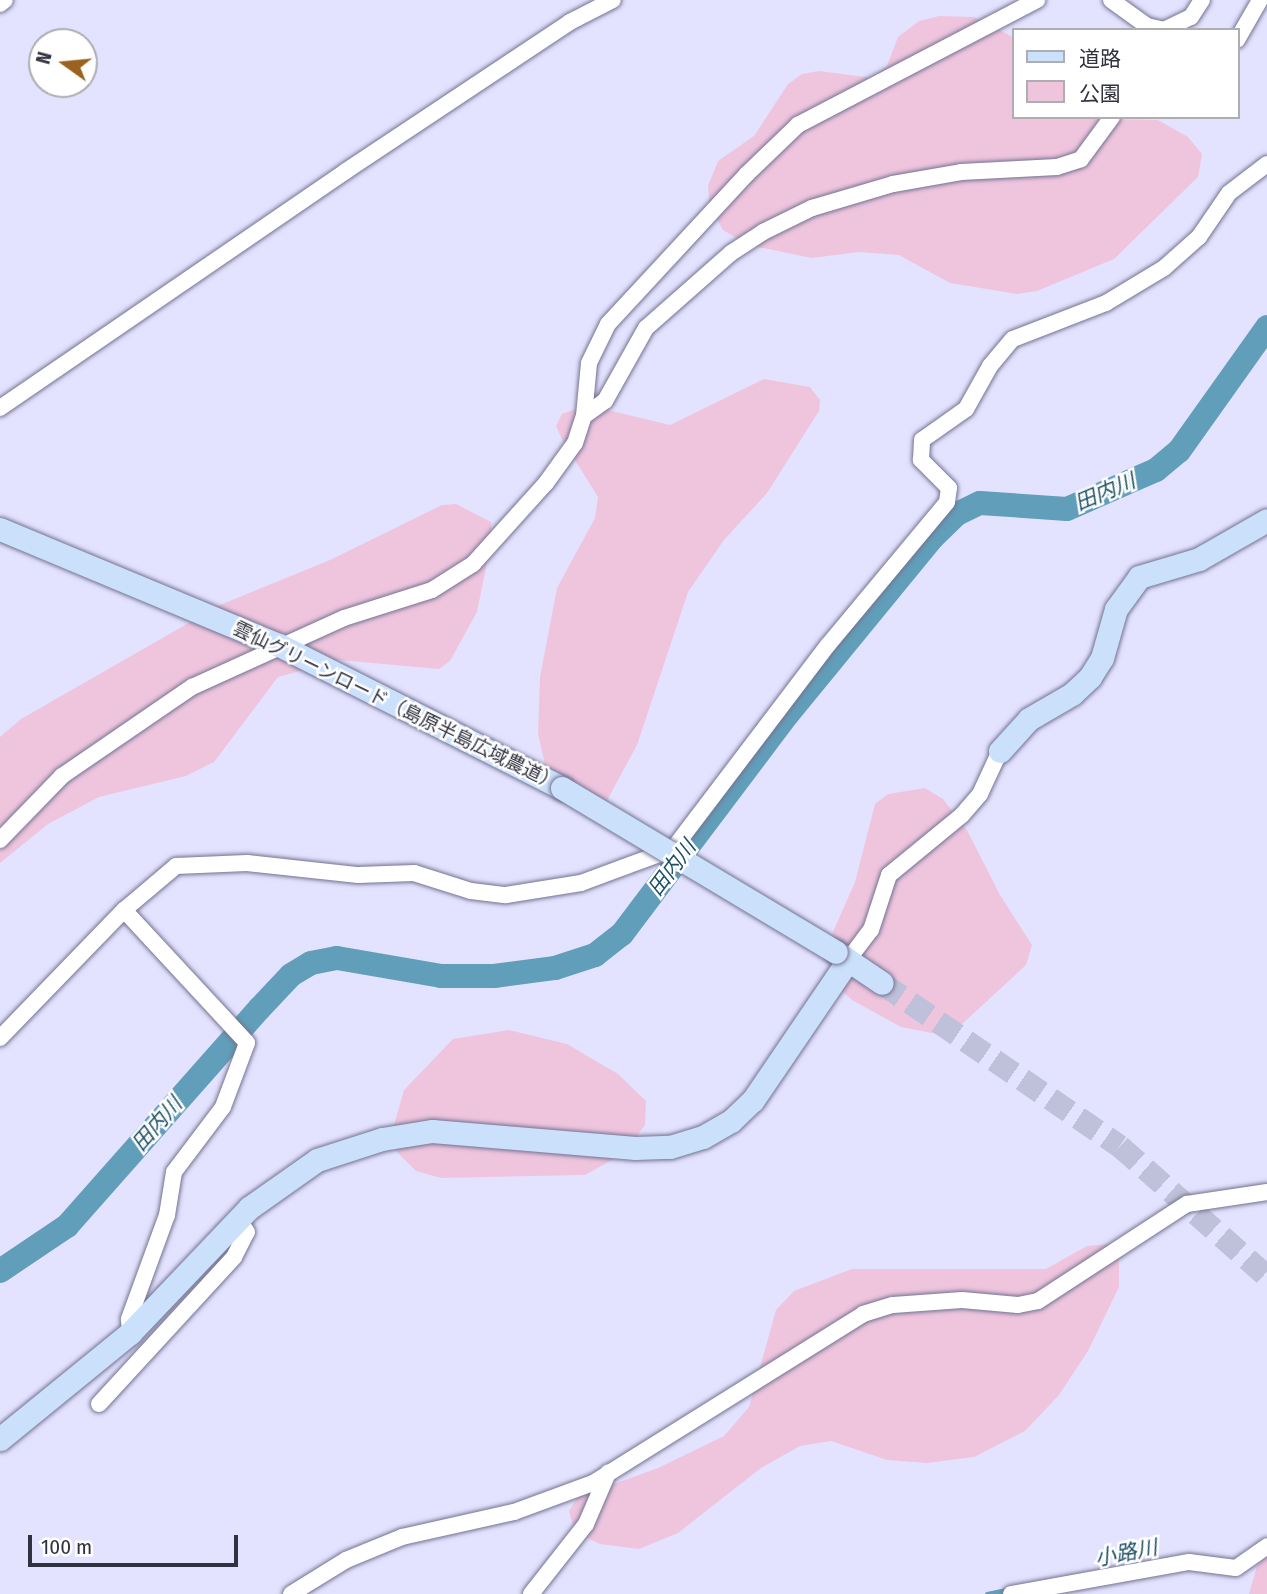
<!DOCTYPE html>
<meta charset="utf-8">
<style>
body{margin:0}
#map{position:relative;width:1267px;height:1594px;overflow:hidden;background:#e3e3ff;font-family:"Fira Sans Condensed","Noto Sans JP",sans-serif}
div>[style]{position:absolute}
.green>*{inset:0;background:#efc5de}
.stream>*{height:4.5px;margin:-2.25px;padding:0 2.25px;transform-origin:2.25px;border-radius:2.25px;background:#619eb9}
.river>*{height:24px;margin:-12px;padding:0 12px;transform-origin:12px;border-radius:12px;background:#619eb9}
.secondary-tunnel>*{height:23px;margin-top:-11.5px;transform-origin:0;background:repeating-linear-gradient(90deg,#bfc0d9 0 23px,transparent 0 34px)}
.roads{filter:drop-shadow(0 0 2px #737392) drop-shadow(0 0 2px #737392)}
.street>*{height:16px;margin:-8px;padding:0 8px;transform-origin:8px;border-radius:8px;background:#fff}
.secondary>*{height:23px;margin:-11.5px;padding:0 11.5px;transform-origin:11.5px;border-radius:11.5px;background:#cbe0fb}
.bridges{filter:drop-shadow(0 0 2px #737392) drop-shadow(0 0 2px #737392)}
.secondary-bridge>*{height:23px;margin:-11.5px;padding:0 11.5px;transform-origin:11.5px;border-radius:11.5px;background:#cbe0fb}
span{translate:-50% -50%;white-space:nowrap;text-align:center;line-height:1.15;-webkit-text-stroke:5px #fff;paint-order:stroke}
.street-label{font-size:19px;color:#31323f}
.water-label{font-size:21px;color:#1f5165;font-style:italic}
.legend{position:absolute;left:1012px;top:28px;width:228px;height:91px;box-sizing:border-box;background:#fff;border:2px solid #adadb2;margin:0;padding:9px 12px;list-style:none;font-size:21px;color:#31323f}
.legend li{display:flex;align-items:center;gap:14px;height:35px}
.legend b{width:35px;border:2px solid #adadb2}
.north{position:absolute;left:28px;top:28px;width:70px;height:70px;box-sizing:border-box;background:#fff;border:2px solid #adadb2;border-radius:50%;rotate:285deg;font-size:19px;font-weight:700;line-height:28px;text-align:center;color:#31323f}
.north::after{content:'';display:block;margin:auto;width:24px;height:32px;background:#9a621e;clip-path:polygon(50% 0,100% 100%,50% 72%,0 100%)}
.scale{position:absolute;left:28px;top:1535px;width:210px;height:32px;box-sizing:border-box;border:4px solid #31323f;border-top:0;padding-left:9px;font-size:21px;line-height:24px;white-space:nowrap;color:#31323f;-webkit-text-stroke:5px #fff;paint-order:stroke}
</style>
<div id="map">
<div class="green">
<i style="clip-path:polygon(939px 16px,974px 17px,1013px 37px,1013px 117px,1158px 120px,1188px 137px,1202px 154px,1198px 177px,1114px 259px,1037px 291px,1017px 294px,950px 283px,899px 255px,859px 252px,812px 258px,748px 245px,723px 230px,710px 208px,708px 186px,718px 161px,754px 136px,788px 84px,802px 74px,819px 71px,873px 78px,887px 66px,898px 37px,919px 21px)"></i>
<i style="clip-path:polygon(764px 379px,810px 387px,820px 400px,819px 411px,767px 493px,724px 540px,688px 592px,637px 745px,603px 808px,550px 786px,538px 734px,540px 677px,557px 588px,595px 518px,598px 497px,563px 441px,556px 426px,562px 414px,587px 405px,670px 425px)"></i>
<i style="clip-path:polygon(456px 504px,491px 522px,492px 538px,477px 612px,450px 661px,439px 669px,339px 660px,278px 677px,214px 762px,186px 776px,99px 797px,48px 824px,0 863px,0 737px,21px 719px,220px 605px,330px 560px,442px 505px)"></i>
<i style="clip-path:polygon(925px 788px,943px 799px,967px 830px,1000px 895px,1032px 945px,1026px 965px,961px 1025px,937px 1034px,901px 1027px,852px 1000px,830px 980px,833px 932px,855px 882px,875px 804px,888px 794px)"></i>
<i style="clip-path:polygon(509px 1030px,567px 1044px,618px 1074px,646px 1101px,645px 1125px,623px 1154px,585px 1175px,441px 1178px,416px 1171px,397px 1152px,394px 1125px,404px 1090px,453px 1039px)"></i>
<i style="clip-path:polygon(1109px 1244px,1119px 1258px,1119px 1287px,1088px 1351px,1059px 1395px,1025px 1431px,974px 1457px,927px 1463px,887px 1460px,831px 1441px,800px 1446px,761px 1468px,678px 1533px,639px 1549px,600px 1544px,581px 1535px,573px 1525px,569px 1511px,578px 1497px,658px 1468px,724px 1436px,749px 1407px,776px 1310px,794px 1291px,852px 1269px,1046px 1269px,1087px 1246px)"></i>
<i style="clip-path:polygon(1267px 1556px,1267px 1594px,1249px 1594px,1257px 1566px)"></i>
</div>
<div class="stream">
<i style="left:987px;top:1594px;width:62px;rotate:-12deg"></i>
</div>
<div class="river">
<i style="left:0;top:1271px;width:81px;rotate:-33.9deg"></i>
<i style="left:67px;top:1226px;width:291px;rotate:-48.5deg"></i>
<i style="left:260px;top:1008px;width:45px;rotate:-46.8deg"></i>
<i style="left:291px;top:975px;width:23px;rotate:-31deg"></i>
<i style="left:311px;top:963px;width:26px;rotate:-11deg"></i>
<i style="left:337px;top:958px;width:106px;rotate:9.8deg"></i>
<i style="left:441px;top:976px;width:53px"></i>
<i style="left:494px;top:976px;width:62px;rotate:-7.5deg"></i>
<i style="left:555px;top:968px;width:42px;rotate:-18deg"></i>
<i style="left:595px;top:955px;width:34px;rotate:-38deg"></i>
<i style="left:622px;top:934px;width:276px;rotate:-53deg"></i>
<i style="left:788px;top:714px;width:227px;rotate:-50.7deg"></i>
<i style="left:932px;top:538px;width:35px;rotate:-44deg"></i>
<i style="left:957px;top:514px;width:25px;rotate:-26deg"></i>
<i style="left:980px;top:503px;width:87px;rotate:3.9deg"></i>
<i style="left:1067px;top:509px;width:97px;rotate:-23.7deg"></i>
<i style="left:1156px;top:470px;width:30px;rotate:-40deg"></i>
<i style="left:1179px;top:451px;width:152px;rotate:-54.6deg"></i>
</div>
<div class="secondary-tunnel">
<i style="left:882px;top:983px;width:288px;rotate:34.4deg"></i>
<i style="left:1120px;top:1146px;width:196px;rotate:41.5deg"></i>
</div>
<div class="roads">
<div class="street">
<i style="left:1111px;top:0;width:44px;rotate:35.8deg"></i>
<i style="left:1147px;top:26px;width:17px;rotate:13deg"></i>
<i style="left:1164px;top:30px;width:30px;rotate:-26deg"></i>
<i style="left:1191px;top:17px;width:20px;rotate:-57deg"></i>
<i style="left:0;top:4px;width:6px;rotate:-39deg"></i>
<i style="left:1237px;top:40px;width:46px;rotate:-60.1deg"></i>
<i style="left:0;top:408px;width:419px;rotate:-34.4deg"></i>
<i style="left:346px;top:171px;width:269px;rotate:-33.6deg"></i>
<i style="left:570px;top:22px;width:48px;rotate:-27.1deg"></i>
<i style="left:584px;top:416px;width:26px;rotate:-36deg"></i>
<i style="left:605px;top:401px;width:84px;rotate:-60.7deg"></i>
<i style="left:646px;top:328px;width:113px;rotate:-41.4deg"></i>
<i style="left:731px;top:253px;width:38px;rotate:-33deg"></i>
<i style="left:763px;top:232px;width:55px;rotate:-26.1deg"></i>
<i style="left:812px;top:208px;width:84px;rotate:-16.5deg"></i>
<i style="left:893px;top:184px;width:69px;rotate:-10deg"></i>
<i style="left:961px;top:172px;width:96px;rotate:-3deg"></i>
<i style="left:1057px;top:167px;width:25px;rotate:-18deg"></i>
<i style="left:1081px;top:159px;width:52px;rotate:-53.6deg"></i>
<i style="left:0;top:840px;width:89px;rotate:-45.9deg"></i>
<i style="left:62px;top:776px;width:158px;rotate:-34.4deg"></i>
<i style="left:192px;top:687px;width:167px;rotate:-24.4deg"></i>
<i style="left:344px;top:618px;width:92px;rotate:-17.7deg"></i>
<i style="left:432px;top:590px;width:49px;rotate:-32.4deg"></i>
<i style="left:473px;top:564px;width:109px;rotate:-48deg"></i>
<i style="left:546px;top:483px;width:49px;rotate:-54.1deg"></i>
<i style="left:575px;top:443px;width:28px;rotate:-72deg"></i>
<i style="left:584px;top:416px;width:53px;rotate:-84.6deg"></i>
<i style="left:589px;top:363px;width:43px;rotate:-64deg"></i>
<i style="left:608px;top:324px;width:205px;rotate:-47.2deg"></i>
<i style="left:747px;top:174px;width:71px;rotate:-43.9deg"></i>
<i style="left:798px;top:125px;width:270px;rotate:-27.6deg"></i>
<i style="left:124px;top:910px;width:181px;rotate:47.2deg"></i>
<i style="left:247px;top:1043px;width:68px;rotate:110.6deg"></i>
<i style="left:223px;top:1107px;width:81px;rotate:127deg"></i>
<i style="left:174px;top:1172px;width:44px;rotate:99.2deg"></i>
<i style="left:167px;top:1215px;width:111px;rotate:110.1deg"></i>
<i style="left:129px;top:1319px;width:14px;rotate:86deg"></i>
<i style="left:848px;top:960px;width:38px;rotate:-53deg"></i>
<i style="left:871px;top:930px;width:58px;rotate:-71.9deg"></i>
<i style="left:889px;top:875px;width:94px;rotate:-39.4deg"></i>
<i style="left:962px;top:815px;width:28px;rotate:-49deg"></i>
<i style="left:980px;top:794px;width:47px;rotate:-65.1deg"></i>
<i style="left:0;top:1038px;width:178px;rotate:-45.9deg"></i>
<i style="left:124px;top:910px;width:68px;rotate:-40.2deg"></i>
<i style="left:176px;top:866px;width:71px;rotate:-2.4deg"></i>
<i style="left:247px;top:863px;width:112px;rotate:6.2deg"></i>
<i style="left:358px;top:875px;width:56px;rotate:-2deg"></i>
<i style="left:414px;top:873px;width:60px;rotate:17.5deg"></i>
<i style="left:471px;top:891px;width:35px;rotate:7deg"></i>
<i style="left:506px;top:895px;width:76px;rotate:-9.1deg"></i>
<i style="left:581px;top:883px;width:98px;rotate:-20.3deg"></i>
<i style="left:673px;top:849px;width:256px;rotate:-52.8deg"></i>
<i style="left:828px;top:645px;width:186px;rotate:-50.2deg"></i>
<i style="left:947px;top:502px;width:14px;rotate:-82deg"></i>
<i style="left:949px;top:488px;width:40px;rotate:-135deg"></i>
<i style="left:921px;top:460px;width:20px;rotate:-87deg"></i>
<i style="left:922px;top:440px;width:54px;rotate:-35.2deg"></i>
<i style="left:966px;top:409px;width:49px;rotate:-60.8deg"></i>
<i style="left:990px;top:366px;width:35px;rotate:-50deg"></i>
<i style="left:1013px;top:339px;width:100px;rotate:-21.2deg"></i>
<i style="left:1106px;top:303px;width:68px;rotate:-31.1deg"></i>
<i style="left:1164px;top:268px;width:47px;rotate:-41.5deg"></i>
<i style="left:1199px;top:237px;width:53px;rotate:-55.7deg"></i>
<i style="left:1229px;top:193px;width:48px;rotate:-37.3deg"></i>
<i style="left:99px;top:1404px;width:200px;rotate:-47.4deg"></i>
<i style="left:234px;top:1257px;width:28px;rotate:-63deg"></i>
<i style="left:247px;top:1232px;width:16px;rotate:-125deg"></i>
<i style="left:291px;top:1594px;width:65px;rotate:-31.7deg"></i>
<i style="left:346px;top:1560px;width:61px;rotate:-22.3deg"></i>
<i style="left:402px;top:1537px;width:115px;rotate:-12.6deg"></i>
<i style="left:514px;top:1512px;width:84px;rotate:-20.2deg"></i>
<i style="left:593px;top:1483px;width:319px;rotate:-32deg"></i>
<i style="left:863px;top:1314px;width:31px;rotate:-17deg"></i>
<i style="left:893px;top:1305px;width:69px;rotate:-4.1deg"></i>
<i style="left:962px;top:1300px;width:56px;rotate:5.1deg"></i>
<i style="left:1018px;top:1305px;width:20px;rotate:-11deg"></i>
<i style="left:1038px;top:1301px;width:178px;rotate:-33.1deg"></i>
<i style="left:1187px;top:1204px;width:81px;rotate:-8.5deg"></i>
<i style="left:531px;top:1594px;width:89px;rotate:-51.8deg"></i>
<i style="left:586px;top:1524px;width:56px;rotate:-66.7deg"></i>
<i style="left:1011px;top:1594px;width:181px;rotate:-10.2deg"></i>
<i style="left:1189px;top:1562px;width:47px;rotate:7.3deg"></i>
<i style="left:1236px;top:1568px;width:38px;rotate:-35deg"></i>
</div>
<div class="secondary">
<i style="left:0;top:529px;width:302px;rotate:22.6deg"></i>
<i style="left:279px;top:645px;width:317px;rotate:26.8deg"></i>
<i style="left:1000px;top:751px;width:43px;rotate:-47.8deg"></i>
<i style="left:1029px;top:719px;width:50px;rotate:-30.2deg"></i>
<i style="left:1072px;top:694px;width:25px;rotate:-43deg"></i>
<i style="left:1090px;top:677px;width:22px;rotate:-58deg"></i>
<i style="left:1102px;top:658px;width:51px;rotate:-74.1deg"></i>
<i style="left:1116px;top:609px;width:39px;rotate:-54deg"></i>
<i style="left:1139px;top:577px;width:63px;rotate:-16.7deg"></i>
<i style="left:1199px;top:559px;width:78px;rotate:-29.8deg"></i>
<i style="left:836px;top:952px;width:55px;rotate:34deg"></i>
<i style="left:0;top:1439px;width:168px;rotate:-39.2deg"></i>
<i style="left:130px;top:1333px;width:173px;rotate:-46.4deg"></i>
<i style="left:249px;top:1208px;width:83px;rotate:-35.2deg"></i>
<i style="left:317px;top:1160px;width:68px;rotate:-17.9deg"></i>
<i style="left:382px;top:1139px;width:51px;rotate:-9.1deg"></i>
<i style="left:432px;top:1131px;width:204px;rotate:4.8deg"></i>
<i style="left:635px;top:1148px;width:35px;rotate:-2deg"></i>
<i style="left:670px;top:1147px;width:34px;rotate:-17deg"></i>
<i style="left:703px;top:1137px;width:32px;rotate:-30deg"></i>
<i style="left:731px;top:1121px;width:30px;rotate:-44deg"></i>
<i style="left:753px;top:1100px;width:169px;rotate:-55.8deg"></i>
</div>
</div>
<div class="bridges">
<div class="secondary-bridge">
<i style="left:562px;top:788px;width:319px;rotate:30.9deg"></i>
</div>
</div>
<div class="street-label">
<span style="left:396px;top:706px;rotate:26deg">雲仙グリーンロード（島原半島広域農道）</span>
</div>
<div class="water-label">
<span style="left:1105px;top:492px;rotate:-23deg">田内川</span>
<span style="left:672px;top:868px;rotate:-53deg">田内川</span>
<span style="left:157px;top:1124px;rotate:-49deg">田内川</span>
<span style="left:1126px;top:1553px;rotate:-11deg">小路川</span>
</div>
<ul class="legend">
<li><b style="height:9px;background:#cbe0fb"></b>道路</li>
<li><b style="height:19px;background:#efc5de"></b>公園</li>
</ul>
<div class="north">N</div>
<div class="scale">100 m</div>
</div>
